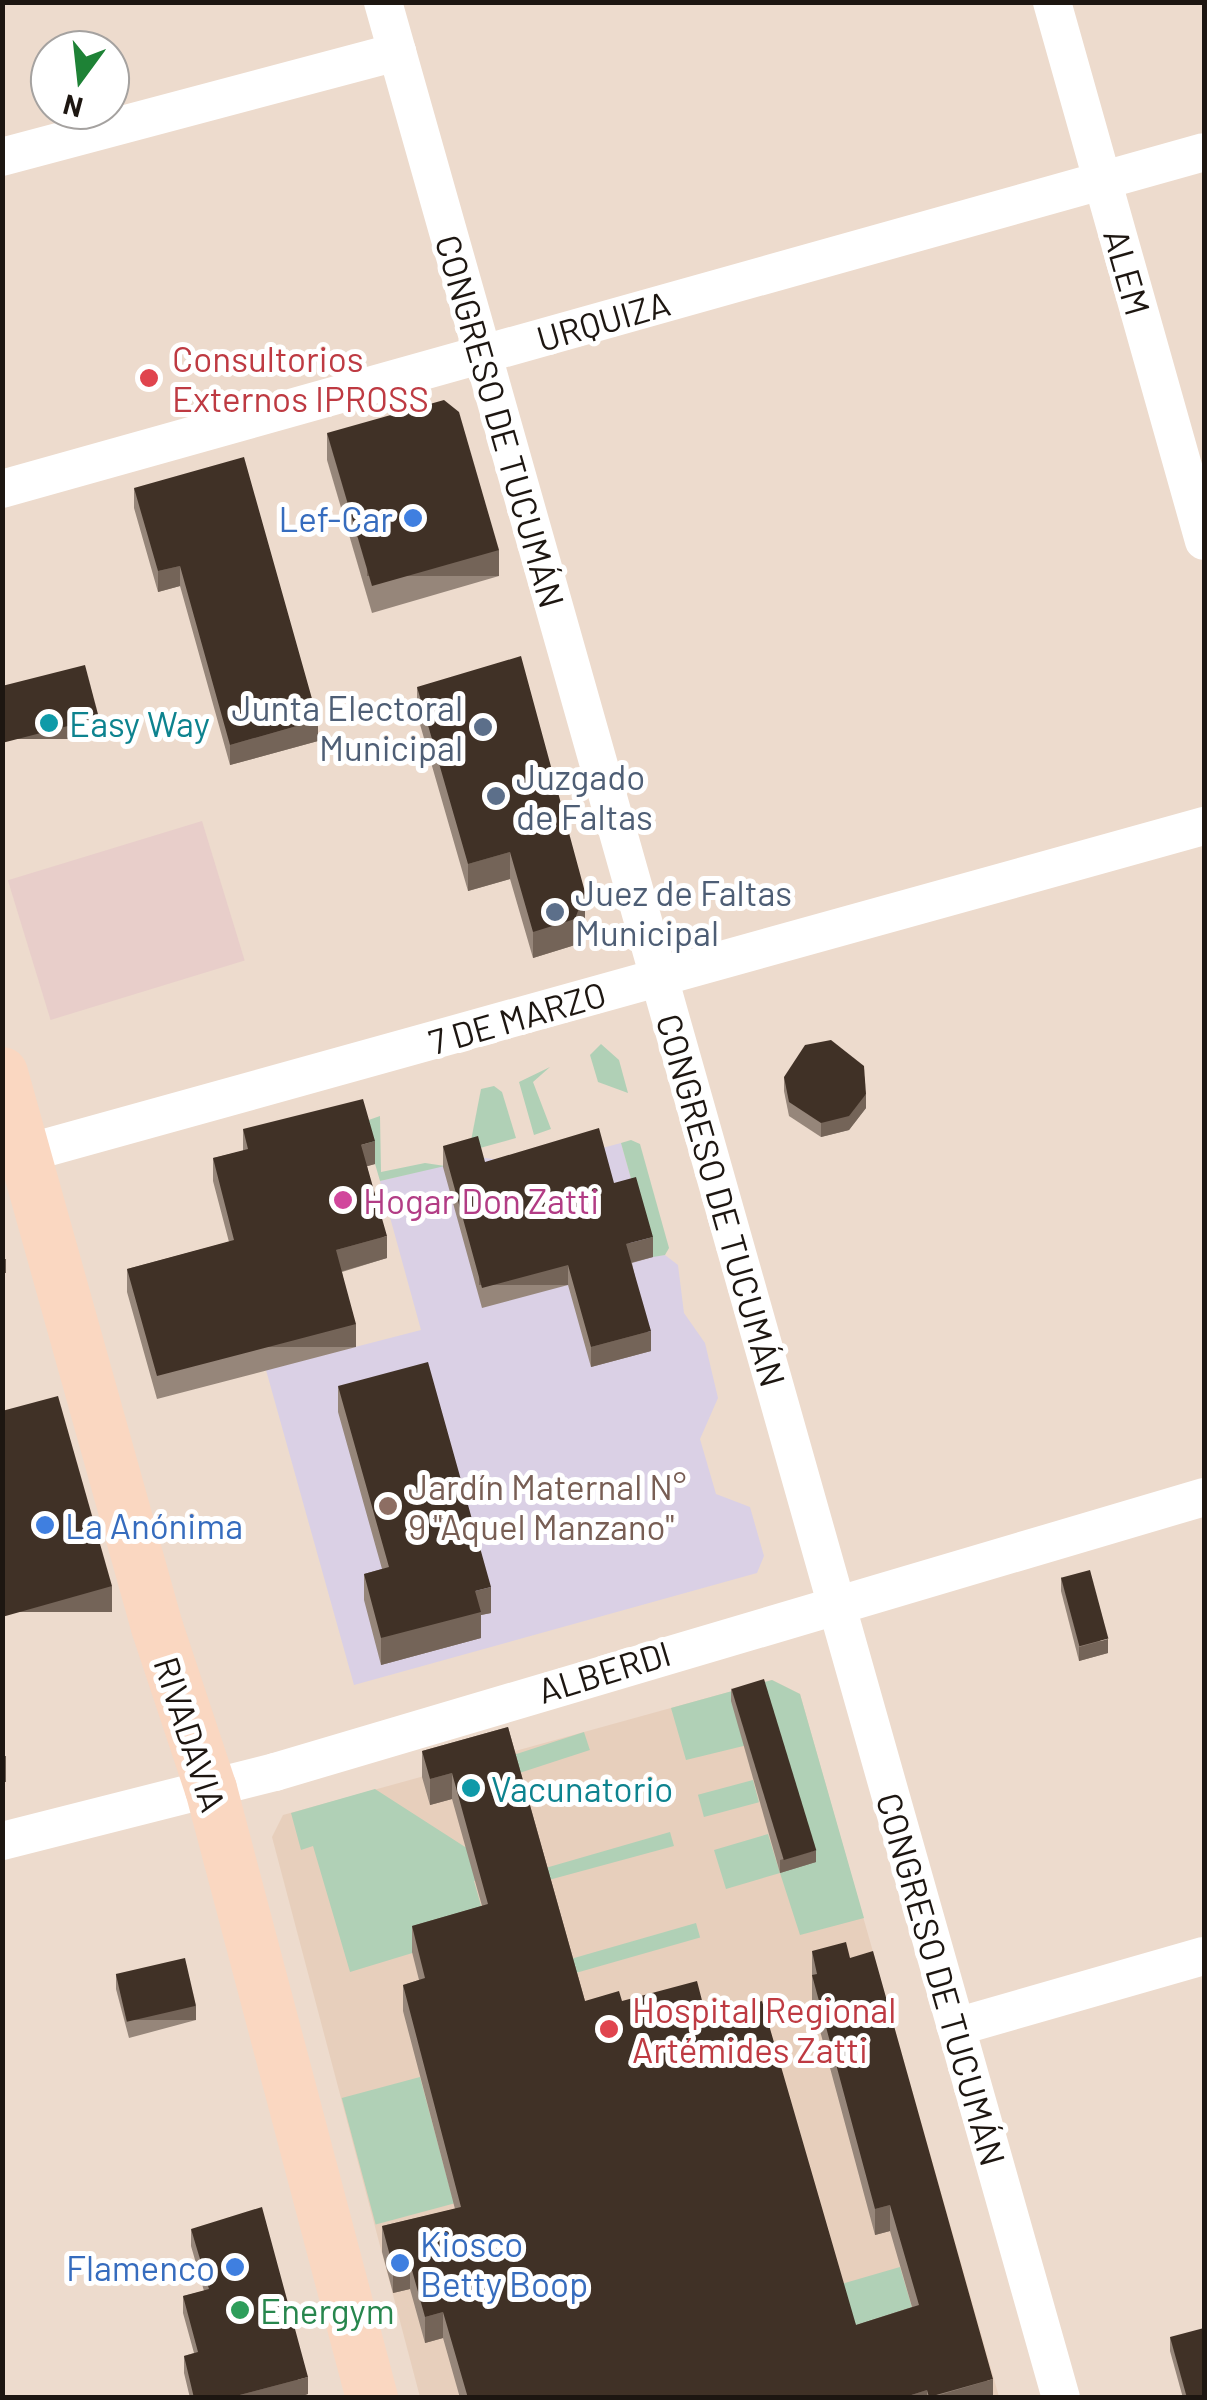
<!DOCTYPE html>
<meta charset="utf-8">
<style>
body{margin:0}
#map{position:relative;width:1207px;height:2400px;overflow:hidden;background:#eddbcd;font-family:Barlow,sans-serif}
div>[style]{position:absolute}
.built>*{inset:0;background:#e7cfbc}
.industrial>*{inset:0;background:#e8ceca;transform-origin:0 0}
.education>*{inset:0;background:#dad0e5}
.green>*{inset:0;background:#b0d0b6;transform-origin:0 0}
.minor>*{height:38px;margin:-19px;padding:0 19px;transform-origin:19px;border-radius:19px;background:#fff}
.secondary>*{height:52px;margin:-26px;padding:0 26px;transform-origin:26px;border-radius:26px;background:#fad7c1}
.wall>*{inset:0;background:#96867a}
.shaded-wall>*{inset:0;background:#746458;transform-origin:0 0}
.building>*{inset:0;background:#403126;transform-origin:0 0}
.dots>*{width:28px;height:28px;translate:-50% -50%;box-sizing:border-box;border:5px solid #fff;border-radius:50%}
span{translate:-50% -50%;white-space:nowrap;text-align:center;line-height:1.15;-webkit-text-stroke:10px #fff;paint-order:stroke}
.street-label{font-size:35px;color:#1d1611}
.health-label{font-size:35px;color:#be3a42}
.left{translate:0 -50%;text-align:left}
.shop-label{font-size:35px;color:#366cbe}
.right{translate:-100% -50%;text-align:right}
.service-label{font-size:35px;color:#4e5e75}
.culture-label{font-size:35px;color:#0d838f}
.hotel-label{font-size:35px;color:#b23c85}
.education-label{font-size:35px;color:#785e54}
.leisure-label{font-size:35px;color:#27864d}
.frame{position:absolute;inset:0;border:5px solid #1d1611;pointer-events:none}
.north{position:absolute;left:30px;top:30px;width:100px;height:100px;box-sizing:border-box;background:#fff;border:2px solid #a5a2a0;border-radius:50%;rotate:195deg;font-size:28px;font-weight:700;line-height:40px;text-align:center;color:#1d1611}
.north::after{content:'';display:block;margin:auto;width:35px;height:45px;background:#1e8236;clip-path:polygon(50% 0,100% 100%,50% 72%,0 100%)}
</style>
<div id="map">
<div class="built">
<i style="clip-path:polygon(772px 1680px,800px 1694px,999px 2397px,420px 2397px,272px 1837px,283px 1815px)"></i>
</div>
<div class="industrial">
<i style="left:202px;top:821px;width:146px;height:203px;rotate:73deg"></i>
</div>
<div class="education">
<i style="clip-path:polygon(621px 1143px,653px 1256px,665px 1255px,678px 1265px,684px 1313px,705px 1343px,718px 1398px,700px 1439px,716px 1494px,750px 1507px,764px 1556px,757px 1573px,354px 1685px,266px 1370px,421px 1330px,380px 1181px,478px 1157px,539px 1165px)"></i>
</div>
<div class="green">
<i style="clip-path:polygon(601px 1044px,619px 1060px,628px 1093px,598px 1082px,590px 1055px)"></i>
<i style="clip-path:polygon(550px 1067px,533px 1082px,551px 1129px,534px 1135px,519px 1082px)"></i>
<i style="clip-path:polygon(494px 1086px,502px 1092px,516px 1138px,469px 1151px,481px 1089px)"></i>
<i style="clip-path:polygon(380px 1116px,381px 1172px,425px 1163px,445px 1166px,380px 1181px,363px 1122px)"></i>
<i style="clip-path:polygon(631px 1140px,640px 1144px,669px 1248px,665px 1255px,653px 1257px,621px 1143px)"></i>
<i style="clip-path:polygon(772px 1680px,800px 1694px,864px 1918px,800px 1935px,780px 1873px,726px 1889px,714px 1850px,768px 1834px,780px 1873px,780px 1737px,686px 1760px,671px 1708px)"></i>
<i style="left:584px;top:1732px;width:19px;height:79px;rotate:72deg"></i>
<i style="left:753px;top:1780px;width:23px;height:57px;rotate:75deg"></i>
<i style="clip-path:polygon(375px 1789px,504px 1872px,474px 1881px,488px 1930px,350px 1972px,313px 1846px,301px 1850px,291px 1813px)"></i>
<i style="clip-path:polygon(670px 1832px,674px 1846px,545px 1881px,542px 1869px)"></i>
<i style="left:696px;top:1923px;width:15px;height:134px;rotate:74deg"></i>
<i style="left:420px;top:2077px;width:131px;height:81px;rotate:75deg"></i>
<i style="clip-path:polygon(900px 2267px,919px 2331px,869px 2397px,838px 2285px)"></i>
</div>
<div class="minor">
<i style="left:383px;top:2px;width:2490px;rotate:74.2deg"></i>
<i style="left:1052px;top:2px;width:560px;rotate:74.25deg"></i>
<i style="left:2px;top:157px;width:409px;rotate:-14.9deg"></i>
<i style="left:2px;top:489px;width:1248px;rotate:-15.66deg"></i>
<i style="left:2px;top:1160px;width:1248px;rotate:-15.53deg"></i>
<i style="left:2px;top:1841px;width:282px;rotate:-14.2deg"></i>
<i style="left:275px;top:1772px;width:969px;rotate:-16.49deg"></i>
<i style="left:956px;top:2027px;width:258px;rotate:-16deg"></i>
</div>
<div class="secondary">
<i style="left:2px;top:1073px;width:575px;rotate:74.37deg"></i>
<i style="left:157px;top:1627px;width:171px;rotate:71.6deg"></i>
<i style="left:211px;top:1789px;width:630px;rotate:75.19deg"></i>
</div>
<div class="wall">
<i style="clip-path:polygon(327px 433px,499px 576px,372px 613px,327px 460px)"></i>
<i style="clip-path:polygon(134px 488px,318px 741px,230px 765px,180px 586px,158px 592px,134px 508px)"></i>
<i style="clip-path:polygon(417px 687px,585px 918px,575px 945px,533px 958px,510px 879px,468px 891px,417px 714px)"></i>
<i style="clip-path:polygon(784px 1077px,866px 1108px,849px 1130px,821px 1137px,789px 1116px,784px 1091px)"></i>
<i style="clip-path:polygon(243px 1129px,375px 1164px,367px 1166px,387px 1258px,342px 1272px,356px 1347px,157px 1399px,127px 1292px,127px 1269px,229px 1242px,213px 1181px,213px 1158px,243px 1151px)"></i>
<i style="clip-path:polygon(443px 1146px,485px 1162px,653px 1257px,632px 1263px,651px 1351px,591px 1367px,568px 1285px,482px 1308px,443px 1167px)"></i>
<i style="clip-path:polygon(338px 1386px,491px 1613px,481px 1615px,481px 1638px,381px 1665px,364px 1600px,364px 1574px,382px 1569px,338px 1412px)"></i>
<i style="clip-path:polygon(1061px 1577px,1108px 1653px,1079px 1661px,1061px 1591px)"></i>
<i style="clip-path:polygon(731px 1688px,816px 1862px,780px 1873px,731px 1701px)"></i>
<i style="clip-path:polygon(508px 1727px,585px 2001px,622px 2001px,706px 2016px,856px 2325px,912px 2307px,890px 2231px,875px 2235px,812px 2001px,812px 1951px,850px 1958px,993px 2398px,460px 2398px,443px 2338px,425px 2343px,410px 2289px,393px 2293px,382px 2252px,382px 2226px,455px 2209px,403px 2011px,403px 1985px,419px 1980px,412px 1952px,412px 1926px,482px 1906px,452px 1799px,430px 1805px,422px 1777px,422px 1751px)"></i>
<i style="clip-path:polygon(116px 1975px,196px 2020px,129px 2038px,116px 1989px)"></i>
<i style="clip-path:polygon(191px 2229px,308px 2394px,296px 2398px,190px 2398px,184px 2373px,184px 2356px,194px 2353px,183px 2313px,183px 2296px,204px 2291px,191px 2246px)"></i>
<i style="clip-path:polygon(1170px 2337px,1204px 2398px,1183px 2398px,1170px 2351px)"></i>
</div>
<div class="shaded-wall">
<i style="left:499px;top:550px;width:26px;height:132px;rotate:90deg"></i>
<i style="clip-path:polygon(180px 566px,180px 586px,158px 592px,158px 571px)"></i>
<i style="left:99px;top:718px;width:21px;height:100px;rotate:90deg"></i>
<i style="clip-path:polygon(318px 720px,318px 741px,230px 765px,230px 745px)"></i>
<i style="clip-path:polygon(510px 852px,510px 879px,468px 891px,468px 864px)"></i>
<i style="clip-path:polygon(585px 892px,585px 918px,575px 945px,533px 958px,533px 932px)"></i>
<i style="clip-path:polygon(866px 1094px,866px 1108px,849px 1130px,821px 1137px,821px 1123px)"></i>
<i style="clip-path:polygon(375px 1141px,375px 1164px,361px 1168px,361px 1145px)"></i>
<i style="clip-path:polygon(387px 1236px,387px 1258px,336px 1273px,336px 1250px)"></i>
<i style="clip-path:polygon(653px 1237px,653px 1257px,626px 1264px,626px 1244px)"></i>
<i style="left:6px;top:1259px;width:14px;height:4px;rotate:90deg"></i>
<i style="left:568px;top:1265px;width:20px;height:89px;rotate:90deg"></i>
<i style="left:356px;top:1324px;width:23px;height:206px;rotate:90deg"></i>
<i style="clip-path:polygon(651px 1331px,651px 1351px,591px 1367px,591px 1347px)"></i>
<i style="left:112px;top:1586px;width:26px;height:114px;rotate:90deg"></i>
<i style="clip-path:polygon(491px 1587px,491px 1613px,481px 1615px,481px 1638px,381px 1665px,381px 1638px,475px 1591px)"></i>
<i style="clip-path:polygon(1108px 1639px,1108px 1653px,1079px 1661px,1079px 1647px)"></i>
<i style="left:6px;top:1756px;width:26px;height:4px;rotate:90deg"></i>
<i style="clip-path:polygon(452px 1773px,452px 1799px,430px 1805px,430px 1779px)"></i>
<i style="clip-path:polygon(816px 1850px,816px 1862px,780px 1873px,780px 1860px)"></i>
<i style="left:196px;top:2006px;width:14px;height:69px;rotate:90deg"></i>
<i style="clip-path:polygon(890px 2205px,890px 2231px,875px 2235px,875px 2209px)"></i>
<i style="clip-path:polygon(410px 2263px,410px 2289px,393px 2293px,393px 2267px)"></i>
<i style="clip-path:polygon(443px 2312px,443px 2338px,425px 2343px,425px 2317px)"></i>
<i style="clip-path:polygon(308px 2377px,308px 2394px,296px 2398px,228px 2398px)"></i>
<i style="clip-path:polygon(993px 2379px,993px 2398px,929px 2398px)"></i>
<i style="clip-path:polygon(927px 2390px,927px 2398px,902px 2398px)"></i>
</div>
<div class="building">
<i style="clip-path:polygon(444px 400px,459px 412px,499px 550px,372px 586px,327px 433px)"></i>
<i style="clip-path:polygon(244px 457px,318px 720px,230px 745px,180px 566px,158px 571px,134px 488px)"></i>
<i style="clip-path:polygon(521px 656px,585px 892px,575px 919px,533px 932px,510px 852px,468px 864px,417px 687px)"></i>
<i style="clip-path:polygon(85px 665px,99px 718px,2px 743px,2px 686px)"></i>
<i style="clip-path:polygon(831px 1040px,864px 1066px,866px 1094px,849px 1116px,821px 1123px,789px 1102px,784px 1077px,805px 1045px)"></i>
<i style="clip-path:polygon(363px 1099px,375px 1141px,361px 1145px,387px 1236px,336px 1250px,356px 1324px,157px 1376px,127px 1269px,234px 1240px,213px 1158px,248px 1149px,243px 1129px)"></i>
<i style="clip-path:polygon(599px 1128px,614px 1183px,636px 1177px,653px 1237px,626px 1244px,651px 1331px,591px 1347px,568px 1265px,482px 1288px,443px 1146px,478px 1136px,485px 1162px)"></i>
<i style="clip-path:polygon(428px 1362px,491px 1587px,475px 1591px,481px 1612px,381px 1638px,364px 1574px,389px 1567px,338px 1386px)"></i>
<i style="clip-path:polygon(58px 1396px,112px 1586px,2px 1617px,2px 1411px)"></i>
<i style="left:1090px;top:1570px;width:71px;height:30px;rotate:75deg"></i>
<i style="left:764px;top:1679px;width:179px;height:34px;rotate:73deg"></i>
<i style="clip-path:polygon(508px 1727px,585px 2001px,619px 1991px,622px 2001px,697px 1981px,706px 2016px,762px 2001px,856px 2325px,919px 2305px,890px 2205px,875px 2209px,812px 1975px,817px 1974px,812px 1951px,846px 1942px,850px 1958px,873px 1951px,993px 2379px,929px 2397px,927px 2390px,902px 2398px,468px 2398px,443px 2312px,425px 2317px,410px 2263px,393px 2267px,382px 2226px,461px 2207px,403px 1985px,425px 1978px,412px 1926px,488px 1904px,452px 1773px,430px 1779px,422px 1751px)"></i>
<i style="left:185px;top:1958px;width:49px;height:71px;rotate:77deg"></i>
<i style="clip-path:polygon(262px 2207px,308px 2377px,228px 2398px,194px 2398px,184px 2356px,198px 2352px,183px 2296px,209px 2289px,191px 2229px)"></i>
<i style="clip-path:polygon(1204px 2328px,1204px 2398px,1187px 2398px,1170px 2337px)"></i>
</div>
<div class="dots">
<i style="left:149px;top:378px;background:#e0444e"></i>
<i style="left:413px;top:518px;background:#3f7fe0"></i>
<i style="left:49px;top:723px;background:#0f9aa8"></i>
<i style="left:483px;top:727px;background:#5c6f8a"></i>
<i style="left:496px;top:796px;background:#5c6f8a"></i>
<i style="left:555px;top:912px;background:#5c6f8a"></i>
<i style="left:343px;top:1200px;background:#d1479c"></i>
<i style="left:388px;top:1506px;background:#8d6e63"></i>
<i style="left:45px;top:1525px;background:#3f7fe0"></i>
<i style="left:471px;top:1788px;background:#0f9aa8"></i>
<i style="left:609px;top:2029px;background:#e0444e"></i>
<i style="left:400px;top:2263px;background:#3f7fe0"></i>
<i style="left:235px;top:2267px;background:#3f7fe0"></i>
<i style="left:240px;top:2310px;background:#2e9e5b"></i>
</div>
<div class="street-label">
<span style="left:1128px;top:272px;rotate:74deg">ALEM</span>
<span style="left:603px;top:320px;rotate:-16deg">URQUIZA</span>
<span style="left:501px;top:421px;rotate:74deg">CONGRESO DE TUCUMÁN</span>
<span style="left:517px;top:1017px;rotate:-16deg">7 DE MARZO</span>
<span style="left:722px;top:1200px;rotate:74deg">CONGRESO DE TUCUMÁN</span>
<span style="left:604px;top:1671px;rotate:-17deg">ALBERDI</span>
<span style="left:191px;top:1734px;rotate:72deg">RIVADAVIA</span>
<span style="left:942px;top:1979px;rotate:74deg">CONGRESO DE TUCUMÁN</span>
</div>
<div class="health-label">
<span class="left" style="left:172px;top:378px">Consultorios<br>Externos IPROSS</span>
<span class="left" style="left:632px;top:2029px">Hospital Regional<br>Artémides Zatti</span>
</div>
<div class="shop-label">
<span class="right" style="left:393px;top:518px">Lef-Car</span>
<span class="left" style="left:65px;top:1525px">La Anónima</span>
<span class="left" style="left:420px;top:2263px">Kiosco<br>Betty Boop</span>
<span class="right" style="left:215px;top:2267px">Flamenco</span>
</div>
<div class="service-label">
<span class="right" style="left:463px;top:727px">Junta Electoral<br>Municipal</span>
<span class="left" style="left:516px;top:796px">Juzgado<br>de Faltas</span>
<span class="left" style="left:575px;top:912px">Juez de Faltas<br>Municipal</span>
</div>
<div class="culture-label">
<span class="left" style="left:69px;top:723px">Easy Way</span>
<span class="left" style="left:491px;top:1788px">Vacunatorio</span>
</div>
<div class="hotel-label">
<span class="left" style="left:363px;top:1200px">Hogar Don Zatti</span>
</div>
<div class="education-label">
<span class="left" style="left:408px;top:1506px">Jardín Maternal N°<br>9 "Aquel Manzano"</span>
</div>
<div class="leisure-label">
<span class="left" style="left:260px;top:2310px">Energym</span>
</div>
<div class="frame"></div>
<div class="north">N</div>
</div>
